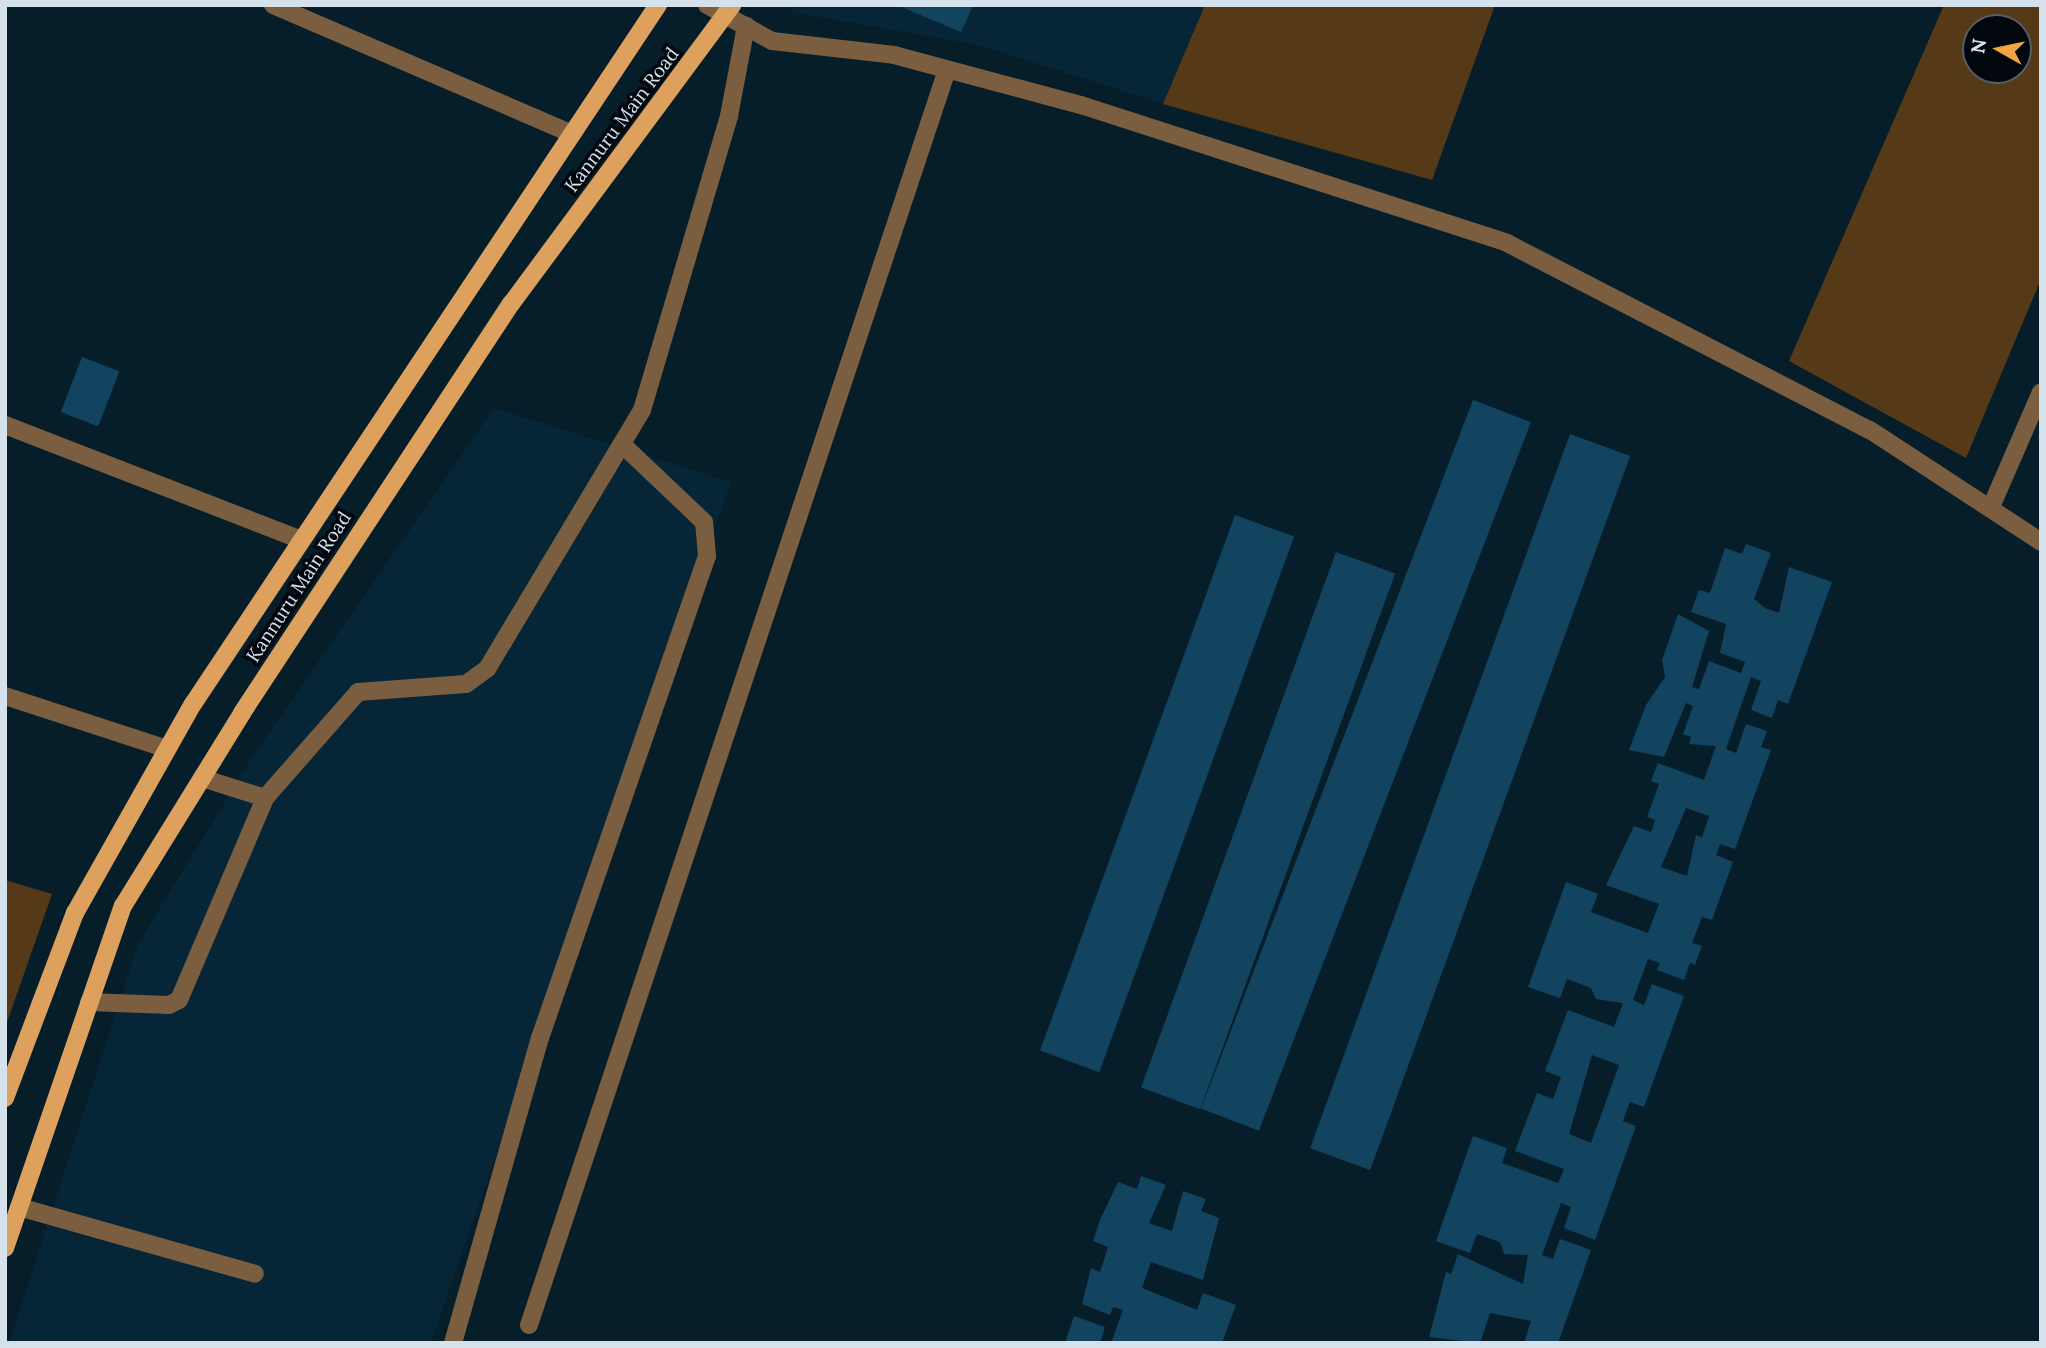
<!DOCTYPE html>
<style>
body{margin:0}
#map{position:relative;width:2046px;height:1348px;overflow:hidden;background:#061d2a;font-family:Lora,serif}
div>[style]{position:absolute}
.built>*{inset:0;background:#062637}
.green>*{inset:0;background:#563a18}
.building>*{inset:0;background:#124460;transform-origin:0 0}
.minor>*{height:18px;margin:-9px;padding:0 9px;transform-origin:9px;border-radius:9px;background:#7a5e3f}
.major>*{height:18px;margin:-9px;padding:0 9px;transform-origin:9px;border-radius:9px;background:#dda15d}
span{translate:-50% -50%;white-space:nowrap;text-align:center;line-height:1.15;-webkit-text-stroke:7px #01070c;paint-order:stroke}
.street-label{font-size:19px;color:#d5e2ec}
.frame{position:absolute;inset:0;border:7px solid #d5e2ec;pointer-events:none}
.north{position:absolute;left:1962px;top:14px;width:70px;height:70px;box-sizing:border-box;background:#01070c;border:2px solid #565f66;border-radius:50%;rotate:279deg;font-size:19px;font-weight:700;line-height:28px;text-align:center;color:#d5e2ec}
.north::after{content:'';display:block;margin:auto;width:24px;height:32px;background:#f3a442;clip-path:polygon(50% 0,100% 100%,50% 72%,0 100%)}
</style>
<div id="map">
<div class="built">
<i style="clip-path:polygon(795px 5px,1205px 5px,1163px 104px,979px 45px,791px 12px)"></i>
<i style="clip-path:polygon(494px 408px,731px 482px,431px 1343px,9px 1343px,138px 944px,251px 759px)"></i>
</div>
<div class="green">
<i style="clip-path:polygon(1205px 5px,1495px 5px,1432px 180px,1163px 104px)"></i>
<i style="clip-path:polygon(evenodd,1944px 5px,2041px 5px,2041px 279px,1966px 458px,1789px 361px,1944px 5px,1976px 28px,2018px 28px,2018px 70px,1976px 70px,1976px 28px)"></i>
<i style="clip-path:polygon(5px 880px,52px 894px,5px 1028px)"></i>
</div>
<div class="building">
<i style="clip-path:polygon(897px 5px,973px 5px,961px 32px)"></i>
<i style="left:82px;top:357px;width:40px;height:59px;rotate:21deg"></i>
<i style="left:1473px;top:400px;width:62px;height:759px;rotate:21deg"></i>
<i style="left:1570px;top:434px;width:64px;height:760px;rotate:20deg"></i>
<i style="left:1235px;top:515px;width:63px;height:570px;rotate:20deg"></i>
<i style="clip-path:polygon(evenodd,1746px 544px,1771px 553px,1754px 599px,1765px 608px,1779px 613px,1789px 567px,1832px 582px,1788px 704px,1778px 700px,1772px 718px,1751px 710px,1761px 681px,1751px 677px,1726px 749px,1736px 753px,1746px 724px,1767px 731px,1761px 747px,1771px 750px,1735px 849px,1720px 844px,1716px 855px,1733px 862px,1712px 920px,1702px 917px,1692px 943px,1702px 946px,1695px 965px,1690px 963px,1684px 980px,1657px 970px,1660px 963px,1648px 959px,1633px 1000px,1644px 1005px,1652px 984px,1684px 996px,1644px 1107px,1630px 1102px,1626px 1112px,1623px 1121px,1636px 1126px,1595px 1240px,1564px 1228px,1571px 1207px,1561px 1203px,1542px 1255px,1553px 1259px,1560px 1239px,1591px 1250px,1558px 1343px,1524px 1343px,1531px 1321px,1490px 1313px,1480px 1343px,1429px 1337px,1446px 1272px,1451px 1274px,1458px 1254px,1523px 1284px,1528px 1255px,1504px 1254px,1500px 1242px,1477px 1234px,1470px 1253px,1436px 1241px,1473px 1136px,1507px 1148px,1502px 1163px,1558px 1183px,1564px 1169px,1515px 1151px,1537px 1093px,1553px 1099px,1561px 1077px,1545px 1071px,1568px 1010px,1614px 1027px,1623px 1003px,1596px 999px,1591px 988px,1567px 979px,1560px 998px,1528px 987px,1566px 882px,1598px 894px,1591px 912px,1648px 933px,1659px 904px,1606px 885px,1634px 826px,1651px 832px,1655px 820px,1647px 817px,1659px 784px,1651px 781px,1658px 763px,1704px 780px,1716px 746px,1689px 744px,1691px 737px,1683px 734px,1693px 706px,1686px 703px,1664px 757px,1629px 750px,1646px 705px,1665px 677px,1662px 660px,1678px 614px,1709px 631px,1692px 687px,1699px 689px,1709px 661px,1741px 673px,1745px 662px,1720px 653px,1726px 624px,1691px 612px,1699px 590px,1710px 593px,1725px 548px,1742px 554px,1746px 544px,1686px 808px,1709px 816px,1702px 837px,1696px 835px,1687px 876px,1661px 867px,1686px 808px,1746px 544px,1592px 1055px,1619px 1065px,1591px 1143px,1569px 1134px,1592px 1055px)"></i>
<i style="left:1336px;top:552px;width:63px;height:570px;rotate:20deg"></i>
<i style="clip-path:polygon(1141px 1176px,1166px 1185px,1149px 1223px,1172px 1231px,1183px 1191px,1206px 1199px,1201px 1211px,1219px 1218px,1203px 1280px,1151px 1262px,1142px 1288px,1197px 1310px,1203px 1293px,1236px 1305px,1222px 1343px,1111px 1343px,1123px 1310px,1113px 1307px,1110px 1315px,1082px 1304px,1091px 1268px,1100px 1272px,1108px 1247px,1093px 1241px,1100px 1220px,1118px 1182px,1137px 1189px)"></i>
<i style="clip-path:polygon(1074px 1316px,1105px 1327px,1100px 1343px,1065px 1343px)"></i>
</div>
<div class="minor">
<i style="left:273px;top:5px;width:326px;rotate:23.3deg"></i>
<i style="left:707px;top:5px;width:74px;rotate:29deg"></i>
<i style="left:772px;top:41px;width:123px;rotate:6.5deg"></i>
<i style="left:894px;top:55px;width:194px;rotate:15deg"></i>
<i style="left:1081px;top:105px;width:448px;rotate:17.9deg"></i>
<i style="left:1507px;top:243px;width:408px;rotate:27.3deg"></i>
<i style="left:1870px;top:430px;width:204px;rotate:33.2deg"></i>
<i style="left:5px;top:425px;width:318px;rotate:21.2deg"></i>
<i style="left:1991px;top:507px;width:125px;rotate:-66.5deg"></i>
<i style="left:5px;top:696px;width:170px;rotate:18.1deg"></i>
<i style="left:202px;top:778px;width:66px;rotate:17.6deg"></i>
<i style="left:265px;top:798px;width:141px;rotate:-48.7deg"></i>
<i style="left:358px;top:692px;width:108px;rotate:-4.2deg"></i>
<i style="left:466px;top:684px;width:26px;rotate:-36deg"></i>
<i style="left:487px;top:669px;width:302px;rotate:-59.1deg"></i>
<i style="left:642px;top:410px;width:307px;rotate:-73.5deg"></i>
<i style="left:729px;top:116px;width:92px;rotate:-79.3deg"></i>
<i style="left:89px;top:1002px;width:80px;rotate:2.1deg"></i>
<i style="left:169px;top:1005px;width:11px;rotate:-27deg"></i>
<i style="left:179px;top:1000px;width:220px;rotate:-66.9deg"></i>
<i style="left:19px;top:1207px;width:245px;rotate:15.8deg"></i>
<i style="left:529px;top:1325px;width:1323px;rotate:-71.58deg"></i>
<i style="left:453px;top:1343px;width:317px;rotate:-74.1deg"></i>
<i style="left:540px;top:1038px;width:510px;rotate:-70.89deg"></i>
<i style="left:707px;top:556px;width:34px;rotate:-95deg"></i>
<i style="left:704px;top:522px;width:110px;rotate:-136.5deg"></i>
</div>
<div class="major">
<i style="left:5px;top:1098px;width:198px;rotate:-69.3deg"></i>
<i style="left:75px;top:913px;width:240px;rotate:-60.6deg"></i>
<i style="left:193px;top:704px;width:840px;rotate:-56.37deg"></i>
<i style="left:5px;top:1248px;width:362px;rotate:-71deg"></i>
<i style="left:123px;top:906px;width:227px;rotate:-58.3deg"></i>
<i style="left:242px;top:713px;width:490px;rotate:-56.7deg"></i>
<i style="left:511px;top:304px;width:372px;rotate:-53.5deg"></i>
</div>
<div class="street-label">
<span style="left:622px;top:120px;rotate:-53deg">Kannuru Main Road</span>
<span style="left:299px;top:587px;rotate:-57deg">Kannuru Main Road</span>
</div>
<div class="frame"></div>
<div class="north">N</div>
</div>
